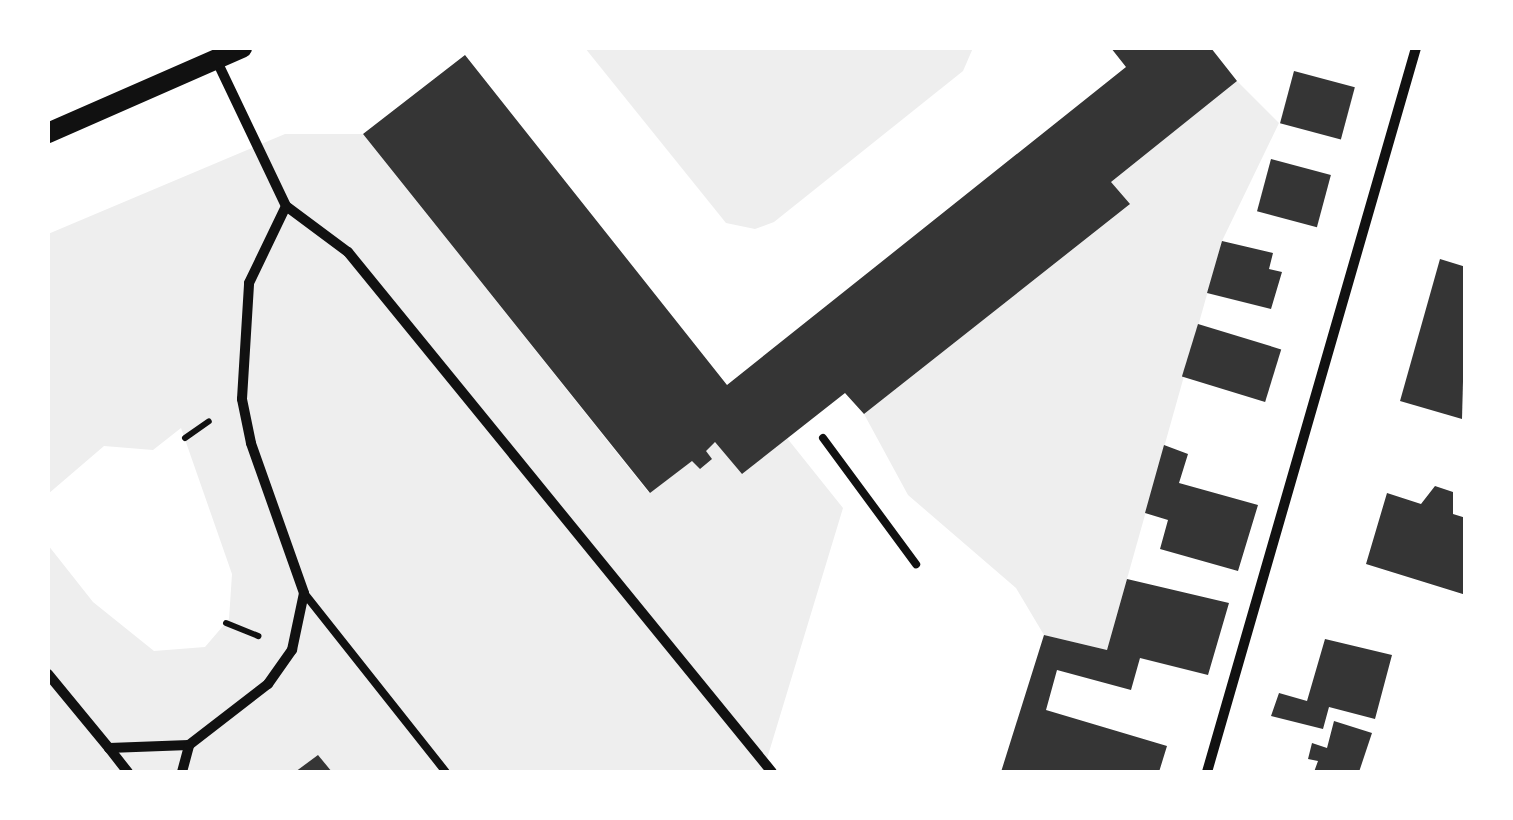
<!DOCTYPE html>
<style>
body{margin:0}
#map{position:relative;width:1513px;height:820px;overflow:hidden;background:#fff;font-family:Jost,sans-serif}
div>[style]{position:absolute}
.green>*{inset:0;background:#eee}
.building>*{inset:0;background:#353535;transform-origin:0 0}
.path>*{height:6px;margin:-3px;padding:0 3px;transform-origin:3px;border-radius:3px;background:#111}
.service>*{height:8px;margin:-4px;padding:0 4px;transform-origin:4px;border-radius:4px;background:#111}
.minor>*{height:10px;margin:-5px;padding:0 5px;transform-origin:5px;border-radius:5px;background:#111}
.secondary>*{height:20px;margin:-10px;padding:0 10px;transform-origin:10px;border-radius:10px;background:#111}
span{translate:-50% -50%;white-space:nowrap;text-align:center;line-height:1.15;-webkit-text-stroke:9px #fff;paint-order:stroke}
.frame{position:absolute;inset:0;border:50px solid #fff;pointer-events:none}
</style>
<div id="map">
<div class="green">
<i style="clip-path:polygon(585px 48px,973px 48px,963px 71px,774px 222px,755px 229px,726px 223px)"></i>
<i style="clip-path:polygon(1237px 81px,1279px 123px,1222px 241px,1107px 650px,1044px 635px,1016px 588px,908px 495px,864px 414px,1129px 205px,1111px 182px)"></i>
<i style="clip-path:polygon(285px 134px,363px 134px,649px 493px,715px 442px,742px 474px,787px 438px,843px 508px,763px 772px,48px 772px,48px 545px,93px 602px,154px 651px,205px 647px,229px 619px,232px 574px,181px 428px,153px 450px,104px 446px,48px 494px,48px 234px)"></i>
</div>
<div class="building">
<i style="clip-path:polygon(1111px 48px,1211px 48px,1237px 81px,1111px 182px,1130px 204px,864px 414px,845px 393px,742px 474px,715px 442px,706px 451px,712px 459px,700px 469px,692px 461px,650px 493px,363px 134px,465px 55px,727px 385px,1126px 67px)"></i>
<i style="left:1294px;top:71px;width:63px;height:54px;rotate:15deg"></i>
<i style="left:1271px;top:159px;width:62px;height:54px;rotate:15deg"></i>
<i style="clip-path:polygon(1222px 241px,1273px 253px,1269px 269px,1282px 272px,1271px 309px,1207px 293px)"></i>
<i style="clip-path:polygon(1440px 259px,1466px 267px,1462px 419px,1400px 401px)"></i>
<i style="left:1198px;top:324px;width:87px;height:55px;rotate:17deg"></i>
<i style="clip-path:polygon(1164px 445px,1188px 454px,1179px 483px,1258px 505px,1238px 571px,1160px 549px,1168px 520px,1145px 513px)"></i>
<i style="clip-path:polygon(1435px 486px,1453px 492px,1453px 514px,1466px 518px,1466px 595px,1366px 564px,1387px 493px,1421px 504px)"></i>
<i style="clip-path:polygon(1127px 579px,1229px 603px,1208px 675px,1140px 658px,1131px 690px,1057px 670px,1046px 710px,1167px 746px,1159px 772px,1001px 772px,1044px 635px,1107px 650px)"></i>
<i style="clip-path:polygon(1325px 639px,1392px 655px,1375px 719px,1329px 707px,1323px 729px,1271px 716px,1279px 693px,1307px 701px)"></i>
<i style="clip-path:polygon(1334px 721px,1372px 733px,1359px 772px,1314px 772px,1318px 761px,1308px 759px,1312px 743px,1327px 748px)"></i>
<i style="clip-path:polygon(318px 755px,332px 772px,295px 772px)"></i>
</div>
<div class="path">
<i style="left:185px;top:438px;width:29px;rotate:-35deg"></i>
<i style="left:226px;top:623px;width:35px;rotate:22deg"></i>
</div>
<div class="service">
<i style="left:823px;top:438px;width:157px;rotate:53.6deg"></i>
<i style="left:304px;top:593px;width:228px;rotate:51.6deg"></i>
</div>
<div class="minor">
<i style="left:286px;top:206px;width:77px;rotate:36.6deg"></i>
<i style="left:348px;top:252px;width:671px;rotate:50.81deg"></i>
<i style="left:48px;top:674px;width:96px;rotate:50.5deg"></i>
<i style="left:109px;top:748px;width:80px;rotate:-2.1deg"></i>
<i style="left:109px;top:748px;width:31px;rotate:52deg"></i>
<i style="left:182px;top:772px;width:28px;rotate:-75deg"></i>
<i style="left:189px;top:745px;width:100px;rotate:-37.7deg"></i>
<i style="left:268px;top:684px;width:42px;rotate:-54.8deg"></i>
<i style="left:292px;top:650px;width:58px;rotate:-78.1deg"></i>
<i style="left:304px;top:593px;width:159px;rotate:-109.5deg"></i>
<i style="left:251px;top:443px;width:45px;rotate:-101.6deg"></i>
<i style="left:242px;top:399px;width:116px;rotate:-86.5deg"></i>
<i style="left:249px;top:283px;width:85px;rotate:-64.3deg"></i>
<i style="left:286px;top:206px;width:163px;rotate:-115.5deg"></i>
<i style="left:1207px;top:772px;width:754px;rotate:-73.9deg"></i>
</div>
<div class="secondary">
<i style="left:48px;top:133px;width:212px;rotate:-23.7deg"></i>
</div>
<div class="frame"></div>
</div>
